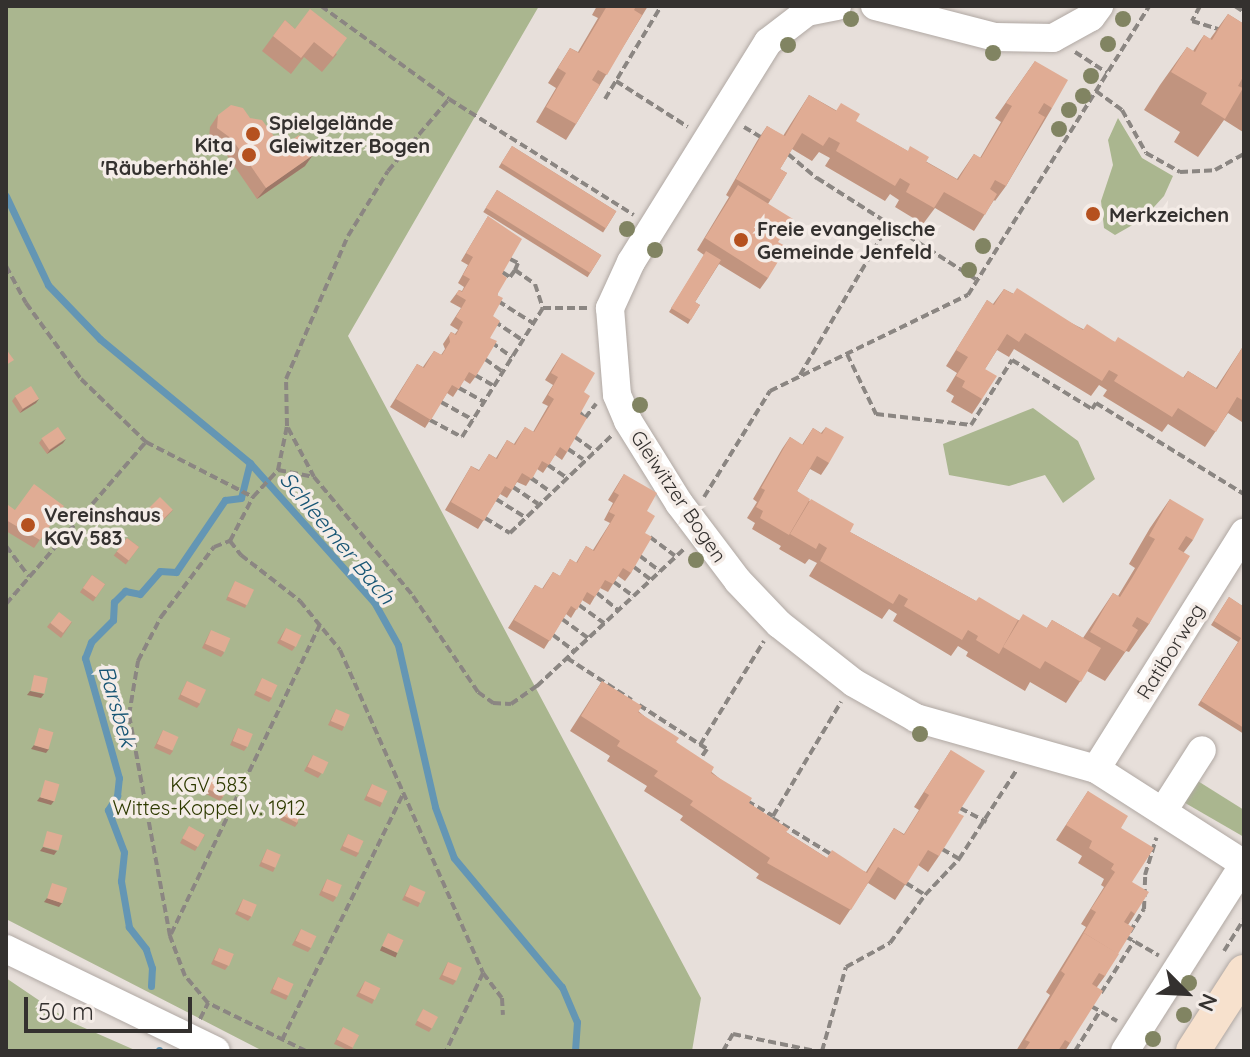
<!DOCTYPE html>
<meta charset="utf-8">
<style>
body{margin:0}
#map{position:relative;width:1250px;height:1057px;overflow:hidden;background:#e7dfda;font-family:Quicksand,sans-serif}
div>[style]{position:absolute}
.green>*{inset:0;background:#aab68f}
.stream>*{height:7px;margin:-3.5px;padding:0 3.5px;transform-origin:3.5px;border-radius:3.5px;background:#6496b4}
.path>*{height:4px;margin-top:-2px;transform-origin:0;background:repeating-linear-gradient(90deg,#8b8682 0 8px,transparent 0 12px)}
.roads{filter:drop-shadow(0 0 2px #b0a8a3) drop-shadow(0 0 2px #b0a8a3)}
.minor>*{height:28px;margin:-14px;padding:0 14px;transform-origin:14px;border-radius:14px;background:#fff}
.major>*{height:34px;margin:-17px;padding:0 17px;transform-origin:17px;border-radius:17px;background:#f7e1cd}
.trees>*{width:16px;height:16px;margin:-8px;border-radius:50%;background:#818462}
.wall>*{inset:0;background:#c1947f;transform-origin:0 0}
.shaded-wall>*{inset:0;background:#9d7868;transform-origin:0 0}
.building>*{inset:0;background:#e0ac94;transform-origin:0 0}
.dots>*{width:22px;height:22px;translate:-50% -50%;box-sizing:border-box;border:4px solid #f4ece7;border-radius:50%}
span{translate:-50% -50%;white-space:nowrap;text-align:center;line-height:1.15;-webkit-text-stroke:7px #f4ece7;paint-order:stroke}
.poi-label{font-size:20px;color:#34312f;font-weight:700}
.left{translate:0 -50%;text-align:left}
.right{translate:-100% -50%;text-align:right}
.street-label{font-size:20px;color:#34312f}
.park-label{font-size:20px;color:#2e3a00}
.water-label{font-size:22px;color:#175574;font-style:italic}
.frame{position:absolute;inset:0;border:8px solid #34312f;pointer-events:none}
.north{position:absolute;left:1146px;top:953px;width:80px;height:80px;-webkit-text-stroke:6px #f4ece7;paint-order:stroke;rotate:114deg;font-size:22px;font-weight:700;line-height:32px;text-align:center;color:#34312f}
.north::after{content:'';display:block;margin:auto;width:28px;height:36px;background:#34312f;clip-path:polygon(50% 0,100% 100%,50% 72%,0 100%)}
.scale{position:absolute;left:24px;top:997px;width:168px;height:36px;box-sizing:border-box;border:4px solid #34312f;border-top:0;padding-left:10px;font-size:24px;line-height:28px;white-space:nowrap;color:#34312f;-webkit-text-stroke:6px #f4ece7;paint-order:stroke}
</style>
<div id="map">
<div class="green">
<i style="clip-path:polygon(6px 6px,539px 6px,348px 336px,701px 998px,692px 1051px,263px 1051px,6px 919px)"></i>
<i style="clip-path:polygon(1118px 118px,1142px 158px,1173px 176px,1164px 196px,1143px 219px,1115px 235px,1104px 228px,1101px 201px,1113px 165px,1108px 140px)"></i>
<i style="clip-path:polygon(1033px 408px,1078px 441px,1095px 479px,1063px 503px,1045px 475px,1009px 486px,949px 475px,943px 444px)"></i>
<i style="clip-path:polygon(1193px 778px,1244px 810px,1244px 837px,1180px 800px)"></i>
<i style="clip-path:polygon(6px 978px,71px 1022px,137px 1051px,6px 1051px)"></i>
</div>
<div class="stream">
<i style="left:6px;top:196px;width:98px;rotate:64.7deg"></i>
<i style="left:48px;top:285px;width:75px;rotate:46.1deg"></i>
<i style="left:100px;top:339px;width:195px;rotate:39.6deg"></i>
<i style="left:250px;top:463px;width:186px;rotate:48.3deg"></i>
<i style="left:374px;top:602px;width:49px;rotate:60.8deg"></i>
<i style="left:398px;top:645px;width:166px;rotate:77.1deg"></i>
<i style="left:435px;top:807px;width:54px;rotate:69.6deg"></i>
<i style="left:454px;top:858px;width:168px;rotate:50.1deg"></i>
<i style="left:562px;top:987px;width:38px;rotate:67deg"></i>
<i style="left:577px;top:1022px;width:29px;rotate:94deg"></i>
<i style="left:151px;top:986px;width:18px;rotate:-87deg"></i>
<i style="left:152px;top:968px;width:20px;rotate:-108deg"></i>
<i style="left:146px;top:949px;width:28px;rotate:-128deg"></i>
<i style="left:129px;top:927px;width:47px;rotate:-99.9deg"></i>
<i style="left:121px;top:881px;width:29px;rotate:-84deg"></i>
<i style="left:124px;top:852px;width:45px;rotate:-110.9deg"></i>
<i style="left:108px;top:810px;width:17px;rotate:-57deg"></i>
<i style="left:117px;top:796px;width:18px;rotate:-84deg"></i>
<i style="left:119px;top:778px;width:125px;rotate:-105.8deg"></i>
<i style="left:85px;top:658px;width:17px;rotate:-69deg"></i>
<i style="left:91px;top:642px;width:31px;rotate:-45deg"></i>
<i style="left:113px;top:620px;width:18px;rotate:-87deg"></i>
<i style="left:114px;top:602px;width:16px;rotate:-45deg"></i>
<i style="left:125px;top:591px;width:15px;rotate:11deg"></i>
<i style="left:140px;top:594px;width:30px;rotate:-49deg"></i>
<i style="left:160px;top:571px;width:16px;rotate:4deg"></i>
<i style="left:176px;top:572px;width:87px;rotate:-55.8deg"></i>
<i style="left:225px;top:500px;width:16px;rotate:-7deg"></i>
<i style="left:241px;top:498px;width:36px;rotate:-76deg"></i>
<i style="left:159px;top:1050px;width:1px;rotate:90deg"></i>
</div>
<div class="path">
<i style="left:321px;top:6px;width:158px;rotate:36deg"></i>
<i style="left:1200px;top:6px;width:17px;rotate:118deg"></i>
<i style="left:1192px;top:21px;width:31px;rotate:17deg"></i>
<i style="left:1235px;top:6px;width:11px;rotate:34deg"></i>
<i style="left:1075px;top:52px;width:38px;rotate:33deg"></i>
<i style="left:616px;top:81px;width:85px;rotate:32.6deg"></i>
<i style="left:1096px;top:91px;width:32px;rotate:36deg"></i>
<i style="left:1122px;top:110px;width:49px;rotate:60.8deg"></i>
<i style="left:1146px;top:153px;width:39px;rotate:29deg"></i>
<i style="left:1180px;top:172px;width:35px;rotate:-3deg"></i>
<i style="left:1215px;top:170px;width:33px;rotate:-29deg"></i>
<i style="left:605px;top:99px;width:109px;rotate:-58.9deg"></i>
<i style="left:744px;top:127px;width:23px;rotate:31deg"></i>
<i style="left:788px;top:154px;width:38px;rotate:40deg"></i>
<i style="left:817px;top:178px;width:190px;rotate:32.5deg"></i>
<i style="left:510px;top:259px;width:9px;rotate:27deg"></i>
<i style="left:518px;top:263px;width:8px;rotate:113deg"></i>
<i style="left:6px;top:266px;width:42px;rotate:61.6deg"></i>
<i style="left:26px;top:303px;width:94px;rotate:54.1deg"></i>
<i style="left:81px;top:379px;width:91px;rotate:44.1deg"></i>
<i style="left:146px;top:442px;width:120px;rotate:27.2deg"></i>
<i style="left:502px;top:272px;width:9px;rotate:32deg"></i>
<i style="left:510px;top:277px;width:9px;rotate:-54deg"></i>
<i style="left:515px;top:270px;width:24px;rotate:35deg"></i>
<i style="left:535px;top:284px;width:25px;rotate:72deg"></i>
<i style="left:498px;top:301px;width:41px;rotate:32.2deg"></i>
<i style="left:494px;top:321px;width:34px;rotate:34deg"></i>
<i style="left:491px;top:342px;width:26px;rotate:36deg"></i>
<i style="left:847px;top:354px;width:67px;rotate:64.2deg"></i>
<i style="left:876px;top:414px;width:96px;rotate:6.6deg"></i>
<i style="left:971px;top:425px;width:77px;rotate:-57.8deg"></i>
<i style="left:1012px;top:360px;width:94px;rotate:31.5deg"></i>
<i style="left:1092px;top:409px;width:7px;rotate:-56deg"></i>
<i style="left:1096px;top:403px;width:174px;rotate:31.6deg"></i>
<i style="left:485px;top:359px;width:22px;rotate:36deg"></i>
<i style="left:475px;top:375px;width:22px;rotate:30deg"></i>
<i style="left:800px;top:375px;width:175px;rotate:-59.5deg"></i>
<i style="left:459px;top:388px;width:29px;rotate:29deg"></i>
<i style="left:441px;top:402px;width:37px;rotate:29deg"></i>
<i style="left:579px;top:412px;width:8px;rotate:45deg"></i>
<i style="left:585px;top:418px;width:18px;rotate:-52deg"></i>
<i style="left:430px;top:420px;width:36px;rotate:28deg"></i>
<i style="left:462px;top:437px;width:152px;rotate:-57.9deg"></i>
<i style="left:543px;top:308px;width:45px"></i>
<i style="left:288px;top:428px;width:55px;rotate:62deg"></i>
<i style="left:314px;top:477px;width:155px;rotate:50.2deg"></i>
<i style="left:413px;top:596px;width:116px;rotate:55.9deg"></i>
<i style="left:478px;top:692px;width:19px;rotate:36deg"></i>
<i style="left:493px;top:703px;width:18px;rotate:3deg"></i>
<i style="left:511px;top:704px;width:32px;rotate:-35deg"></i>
<i style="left:537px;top:686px;width:201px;rotate:-43deg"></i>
<i style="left:575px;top:437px;width:22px;rotate:36deg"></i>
<i style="left:568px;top:449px;width:18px;rotate:34deg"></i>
<i style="left:548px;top:465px;width:22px;rotate:34deg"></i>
<i style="left:278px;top:470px;width:37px;rotate:11deg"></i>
<i style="left:531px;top:478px;width:24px;rotate:35deg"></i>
<i style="left:513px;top:487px;width:30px;rotate:34deg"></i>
<i style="left:704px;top:497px;width:125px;rotate:-58.1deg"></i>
<i style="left:770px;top:391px;width:220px;rotate:-25.9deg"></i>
<i style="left:968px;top:295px;width:341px;rotate:-57.9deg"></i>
<i style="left:496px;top:499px;width:34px;rotate:32deg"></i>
<i style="left:485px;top:518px;width:29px;rotate:31deg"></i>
<i style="left:510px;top:533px;width:140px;rotate:-43.8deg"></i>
<i style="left:650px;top:537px;width:31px;rotate:37deg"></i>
<i style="left:230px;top:541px;width:18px;rotate:52deg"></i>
<i style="left:241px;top:555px;width:75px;rotate:37.9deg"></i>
<i style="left:300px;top:601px;width:63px;rotate:50.8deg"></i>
<i style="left:340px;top:650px;width:353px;rotate:66.1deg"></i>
<i style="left:483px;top:973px;width:86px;rotate:115.4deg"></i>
<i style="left:6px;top:546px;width:38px;rotate:53deg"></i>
<i style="left:640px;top:556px;width:25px;rotate:37deg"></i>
<i style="left:634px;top:567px;width:21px;rotate:37deg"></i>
<i style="left:614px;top:582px;width:24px;rotate:36deg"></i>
<i style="left:597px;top:593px;width:27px;rotate:39deg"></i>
<i style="left:6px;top:604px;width:214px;rotate:-49.2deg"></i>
<i style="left:579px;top:605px;width:31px;rotate:36deg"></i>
<i style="left:562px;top:619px;width:32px;rotate:36deg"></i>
<i style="left:553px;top:635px;width:25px;rotate:37deg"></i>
<i style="left:567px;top:658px;width:77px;rotate:32.9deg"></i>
<i style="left:639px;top:705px;width:81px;rotate:32.9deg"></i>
<i style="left:707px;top:749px;width:16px;rotate:125deg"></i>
<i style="left:700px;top:745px;width:122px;rotate:-58.4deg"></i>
<i style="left:747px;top:801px;width:30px;rotate:30deg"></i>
<i style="left:773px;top:816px;width:133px;rotate:-59.2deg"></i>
<i style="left:960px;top:808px;width:30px;rotate:28deg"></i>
<i style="left:772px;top:818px;width:73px;rotate:31.5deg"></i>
<i style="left:942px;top:849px;width:20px;rotate:30deg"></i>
<i style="left:906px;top:883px;width:22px;rotate:32deg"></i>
<i style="left:925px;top:895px;width:50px;rotate:-46.6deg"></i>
<i style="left:959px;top:859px;width:105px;rotate:-57.1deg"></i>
<i style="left:1130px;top:932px;width:27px;rotate:-59deg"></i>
<i style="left:1144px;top:909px;width:34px;rotate:-88deg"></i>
<i style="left:1145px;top:875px;width:39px;rotate:-73deg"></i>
<i style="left:171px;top:934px;width:343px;rotate:-64.3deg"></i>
<i style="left:1125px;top:936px;width:39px;rotate:30deg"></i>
<i style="left:1224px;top:951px;width:38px;rotate:-58deg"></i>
<i style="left:483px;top:973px;width:31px;rotate:53deg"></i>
<i style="left:502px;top:998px;width:17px;rotate:87deg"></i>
<i style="left:1101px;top:993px;width:62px;rotate:-57.6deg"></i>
<i style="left:1091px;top:1006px;width:30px;rotate:30deg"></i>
<i style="left:200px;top:1019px;width:18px;rotate:-63deg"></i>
<i style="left:282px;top:1040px;width:276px;rotate:-63.8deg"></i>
<i style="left:306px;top:1051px;width:109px;rotate:-153.9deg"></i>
<i style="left:208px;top:1003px;width:35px;rotate:-130deg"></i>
<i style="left:185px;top:976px;width:43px;rotate:-110.6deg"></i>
<i style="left:170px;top:936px;width:225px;rotate:-100.5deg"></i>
<i style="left:129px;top:715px;width:55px;rotate:-80.5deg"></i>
<i style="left:138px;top:661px;width:50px;rotate:-62.4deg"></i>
<i style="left:161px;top:617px;width:88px;rotate:-52.9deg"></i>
<i style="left:214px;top:547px;width:17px;rotate:-21deg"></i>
<i style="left:230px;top:541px;width:50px;rotate:-62.4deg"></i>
<i style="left:253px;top:497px;width:37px;rotate:-47deg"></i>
<i style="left:278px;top:470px;width:45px;rotate:-78.4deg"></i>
<i style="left:287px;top:426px;width:47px;rotate:-91.2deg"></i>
<i style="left:286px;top:379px;width:156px;rotate:-66.6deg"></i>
<i style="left:348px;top:236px;width:76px;rotate:-58.4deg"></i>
<i style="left:388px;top:171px;width:94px;rotate:-49.7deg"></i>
<i style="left:449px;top:99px;width:218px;rotate:32.1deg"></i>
<i style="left:723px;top:1051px;width:20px;rotate:-60deg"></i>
<i style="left:733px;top:1034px;width:84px;rotate:11.7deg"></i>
<i style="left:822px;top:1051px;width:87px;rotate:-74.1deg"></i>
<i style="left:846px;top:967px;width:50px;rotate:-28.6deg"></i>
<i style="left:890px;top:943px;width:59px;rotate:-53.9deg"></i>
<i style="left:1075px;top:1051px;width:47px;rotate:-58deg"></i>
</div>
<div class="roads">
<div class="minor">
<i style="left:837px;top:6px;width:31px;rotate:169deg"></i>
<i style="left:807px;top:12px;width:49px;rotate:142.4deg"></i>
<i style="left:768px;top:42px;width:259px;rotate:121.9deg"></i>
<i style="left:631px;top:262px;width:51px;rotate:114.5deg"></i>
<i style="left:610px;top:308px;width:87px;rotate:85.4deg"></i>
<i style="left:617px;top:395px;width:28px;rotate:67deg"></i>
<i style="left:628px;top:421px;width:97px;rotate:58.1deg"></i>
<i style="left:679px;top:503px;width:98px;rotate:52.9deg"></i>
<i style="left:738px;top:581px;width:59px;rotate:46.4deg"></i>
<i style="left:779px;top:624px;width:95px;rotate:38.2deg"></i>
<i style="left:854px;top:683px;width:71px;rotate:29.4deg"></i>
<i style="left:916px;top:718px;width:187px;rotate:15.8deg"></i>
<i style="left:1096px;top:769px;width:176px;rotate:32.7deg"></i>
<i style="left:875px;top:6px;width:124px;rotate:14.5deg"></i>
<i style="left:995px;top:37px;width:58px;rotate:1deg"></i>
<i style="left:1053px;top:38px;width:43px;rotate:-28.9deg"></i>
<i style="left:1091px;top:17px;width:14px;rotate:-54deg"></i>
<i style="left:1096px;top:769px;width:279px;rotate:-57.9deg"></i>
<i style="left:1163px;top:811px;width:72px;rotate:-57.4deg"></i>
<i style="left:6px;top:949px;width:233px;rotate:25.9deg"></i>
<i style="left:1125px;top:1051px;width:222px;rotate:-57.5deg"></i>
</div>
<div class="major">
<i style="left:1193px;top:1051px;width:94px;rotate:-57.2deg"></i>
</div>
</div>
<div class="trees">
<i style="left:851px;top:19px"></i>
<i style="left:1123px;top:19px"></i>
<i style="left:1108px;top:44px"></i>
<i style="left:788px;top:45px"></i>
<i style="left:993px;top:53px"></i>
<i style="left:1091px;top:76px"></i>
<i style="left:1083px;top:96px"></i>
<i style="left:1069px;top:110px"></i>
<i style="left:1059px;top:129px"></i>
<i style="left:627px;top:229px"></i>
<i style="left:983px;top:246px"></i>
<i style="left:655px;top:250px"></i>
<i style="left:969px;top:270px"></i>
<i style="left:640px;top:405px"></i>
<i style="left:696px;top:560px"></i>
<i style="left:920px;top:734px"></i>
<i style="left:1189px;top:983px"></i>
<i style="left:1184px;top:1015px"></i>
<i style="left:1153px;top:1039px"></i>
</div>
<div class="wall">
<i style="clip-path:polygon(597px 6px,648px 6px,576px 124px,566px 140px,536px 122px,556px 88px,548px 83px,570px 48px,578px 52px,598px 18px,592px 15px)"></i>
<i style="clip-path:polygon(1228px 14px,1244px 24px,1244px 130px,1243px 132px,1224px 120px,1198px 157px,1174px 142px,1180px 132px,1144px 110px,1160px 85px,1187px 47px,1193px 51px,1204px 35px,1210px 39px)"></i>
<i style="clip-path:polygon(285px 20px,295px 29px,337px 54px,322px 72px,304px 57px,291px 74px,262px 51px)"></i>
<i style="clip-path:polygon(1035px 61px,1052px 108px,1006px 186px,995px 201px,994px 200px,974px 231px,935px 208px,923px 224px,895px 207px,899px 200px,890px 194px,885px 201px,825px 166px,830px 158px,819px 152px,812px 161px,792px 149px,780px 169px,787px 173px,768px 204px,778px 242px,768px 278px,760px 289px,719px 264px,695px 302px,700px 305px,688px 324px,669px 312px,704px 255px,697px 250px,729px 197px,726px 195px,757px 141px,767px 126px,783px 136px,809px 95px,957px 179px,974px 154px,980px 158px,1001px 122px,995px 118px)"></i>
<i style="clip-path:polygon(218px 115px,250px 118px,305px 166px,257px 199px,224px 151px,209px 139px,210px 127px)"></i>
<i style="left:512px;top:146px;width:123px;height:25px;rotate:32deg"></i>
<i style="left:497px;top:190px;width:123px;height:26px;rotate:32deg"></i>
<i style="clip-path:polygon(488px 216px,502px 274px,493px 316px,490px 338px,476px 376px,470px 384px,464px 380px,453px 397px,447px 393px,425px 428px,390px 407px,417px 364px,423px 367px,434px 351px,441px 355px,445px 349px,443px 344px,451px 332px,455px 334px,458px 330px,450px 325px,461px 308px,450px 302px,459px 290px,462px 291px,464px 287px,458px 283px,468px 265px,461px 261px)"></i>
<i style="clip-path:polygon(1004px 289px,1083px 329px,1115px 342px,1183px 378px,1188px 371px,1216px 388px,1242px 348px,1244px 349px,1244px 418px,1242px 422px,1228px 413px,1205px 447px,1168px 424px,1162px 432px,1103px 396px,1107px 390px,1099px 385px,1091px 396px,1014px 349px,1009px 357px,997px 350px,985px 369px,982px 399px,972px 414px,951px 402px,954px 396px,946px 391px,957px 373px,946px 366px,987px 300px,993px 304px)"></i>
<i style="clip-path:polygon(562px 353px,584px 392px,580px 414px,567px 452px,562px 460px,555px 455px,543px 473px,537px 469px,526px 486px,517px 482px,507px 498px,500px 494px,478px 529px,445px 510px,471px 466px,479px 470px,489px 454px,496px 458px,507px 440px,514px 444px,525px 427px,533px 432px,548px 406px,542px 403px,553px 385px,545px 380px)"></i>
<i style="clip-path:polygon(15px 397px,36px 403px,20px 413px,12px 401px)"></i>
<i style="clip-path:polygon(826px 427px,829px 463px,821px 475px,810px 469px,797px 491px,850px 532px,976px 601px,1018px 620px,1047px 628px,1052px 620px,1083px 638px,1113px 593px,1118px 596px,1135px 568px,1129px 564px,1150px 528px,1170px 499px,1193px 540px,1184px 552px,1149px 624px,1129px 652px,1126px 651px,1105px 681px,1087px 671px,1066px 703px,1030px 682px,1025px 691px,966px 656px,968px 652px,958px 646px,951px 656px,893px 621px,897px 614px,889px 609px,882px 619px,809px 576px,817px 563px,809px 559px,805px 564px,779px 549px,781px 546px,752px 529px,755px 523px,747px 518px,757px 502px,753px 499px,782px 449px,790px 437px,802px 445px,813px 428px,821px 433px)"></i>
<i style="clip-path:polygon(42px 439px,63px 443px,47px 454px,39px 443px)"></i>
<i style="clip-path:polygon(624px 474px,647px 511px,645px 533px,631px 573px,625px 581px,618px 576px,608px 592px,600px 588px,590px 605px,582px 600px,571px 618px,566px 614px,544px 649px,508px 628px,535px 585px,542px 589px,553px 572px,560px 576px,570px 559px,576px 563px,586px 546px,593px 550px,610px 523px,604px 520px,613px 503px,608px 500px)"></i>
<i style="clip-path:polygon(64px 506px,34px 548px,6px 531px,6px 507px,15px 510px)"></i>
<i style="clip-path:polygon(148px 509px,173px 510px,158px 526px,145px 513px)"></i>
<i style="left:127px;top:538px;width:15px;height:22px;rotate:37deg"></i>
<i style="left:92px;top:575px;width:16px;height:21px;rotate:35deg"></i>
<i style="clip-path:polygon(235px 581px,247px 604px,245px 608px,226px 600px)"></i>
<i style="clip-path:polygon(1229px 597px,1244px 607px,1244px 734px,1198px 705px,1238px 642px,1211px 625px)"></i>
<i style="clip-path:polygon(72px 622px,61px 638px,47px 627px,50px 623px)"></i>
<i style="clip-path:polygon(286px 628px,295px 647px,292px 651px,277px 643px)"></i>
<i style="clip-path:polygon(211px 630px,224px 653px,221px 657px,202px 648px)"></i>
<i style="clip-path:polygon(262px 678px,272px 698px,269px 702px,254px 695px)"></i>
<i style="clip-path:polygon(187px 681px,200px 704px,197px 708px,178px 699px)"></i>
<i style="clip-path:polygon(602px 681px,749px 803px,786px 832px,827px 858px,866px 872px,894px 828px,904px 834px,919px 810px,914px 807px,951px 750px,958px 813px,939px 856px,928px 872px,918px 865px,895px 900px,868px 883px,840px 925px,756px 878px,759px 874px,680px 820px,683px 816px,644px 791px,647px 786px,607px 761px,610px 756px,570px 731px)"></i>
<i style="clip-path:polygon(336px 709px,344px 727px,342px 731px,328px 725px)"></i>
<i style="clip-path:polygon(238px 728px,247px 747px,244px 751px,230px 745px)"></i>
<i style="clip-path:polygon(163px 730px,173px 751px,170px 755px,154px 748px)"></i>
<i style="clip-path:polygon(313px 755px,321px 774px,318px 778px,304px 771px)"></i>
<i style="clip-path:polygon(213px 777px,223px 797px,220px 801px,204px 793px)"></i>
<i style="clip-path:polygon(372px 784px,382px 803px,380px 807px,364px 800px)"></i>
<i style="clip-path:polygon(1088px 791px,1121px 828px,1132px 882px,1135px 914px,1128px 925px,1105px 976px,1097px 987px,1070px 1043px,1065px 1051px,1016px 1051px,1050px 995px,1046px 992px,1086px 927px,1081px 924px,1104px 887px,1101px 885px,1104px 879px,1078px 863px,1082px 856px,1056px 840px)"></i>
<i style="clip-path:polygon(289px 803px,298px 823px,295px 827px,280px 820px)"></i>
<i style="clip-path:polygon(187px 830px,205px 835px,195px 851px,180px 843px)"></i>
<i style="clip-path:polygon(348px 834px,359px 853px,356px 857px,340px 850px)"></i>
<i style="clip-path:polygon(267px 849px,275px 868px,273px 872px,259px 866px)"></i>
<i style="clip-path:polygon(327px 879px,336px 898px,333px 902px,319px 895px)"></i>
<i style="clip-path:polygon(410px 885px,420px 903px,418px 907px,402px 900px)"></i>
<i style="clip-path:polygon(243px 899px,251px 917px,248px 921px,235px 914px)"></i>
<i style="clip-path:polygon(301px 929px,311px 948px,308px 952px,292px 945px)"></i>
<i style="clip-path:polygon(219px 948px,228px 966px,225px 970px,211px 964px)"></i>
<i style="clip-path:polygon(448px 962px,456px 981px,453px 985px,439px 979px)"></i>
<i style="clip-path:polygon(278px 977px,288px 996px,286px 1000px,270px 993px)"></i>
<i style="clip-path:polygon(365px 981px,374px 1000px,372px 1004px,356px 996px)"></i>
<i style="clip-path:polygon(423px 1009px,432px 1028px,429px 1032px,415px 1025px)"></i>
<i style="clip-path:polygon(343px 1027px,353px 1048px,350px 1051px,334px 1044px)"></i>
</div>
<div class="shaded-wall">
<i style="clip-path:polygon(313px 155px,305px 166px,257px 199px,266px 188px)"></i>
<i style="clip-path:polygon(39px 399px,36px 403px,20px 413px,23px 409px)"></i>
<i style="clip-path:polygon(66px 439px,63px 443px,47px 454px,50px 450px)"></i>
<i style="clip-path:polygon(30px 691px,44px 694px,41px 698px,27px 695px)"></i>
<i style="clip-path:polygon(34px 745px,49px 749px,46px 753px,31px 749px)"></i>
<i style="clip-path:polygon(40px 797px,54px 801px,51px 805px,37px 801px)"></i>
<i style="clip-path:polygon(43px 847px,57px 851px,54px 855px,40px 851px)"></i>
<i style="clip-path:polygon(47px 898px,62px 903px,59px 907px,44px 902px)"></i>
<i style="left:382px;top:946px;width:17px;height:5px;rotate:24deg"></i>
</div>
<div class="building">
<i style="clip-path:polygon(607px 6px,636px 6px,634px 10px,642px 15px,607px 75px,598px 70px,592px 80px,600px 85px,576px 124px,546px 107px,566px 73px,558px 68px,570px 48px,579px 53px)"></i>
<i style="clip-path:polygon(310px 9px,347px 38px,333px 57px,314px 42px,301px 58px,273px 36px,285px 20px,295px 29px)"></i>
<i style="clip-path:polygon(1228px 14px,1244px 24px,1244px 78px,1243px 77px,1238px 86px,1243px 88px,1225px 119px,1201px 104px,1207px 93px,1171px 72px,1187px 47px,1195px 52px,1204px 35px,1212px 40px)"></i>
<i style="clip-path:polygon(1035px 61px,1068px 80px,1052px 108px,1044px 103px,1038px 113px,1045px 117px,1006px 186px,995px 180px,990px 189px,997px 194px,985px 215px,944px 192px,934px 208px,906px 192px,910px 184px,900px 178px,895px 186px,836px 151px,840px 143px,829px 137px,823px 146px,802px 133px,780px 169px,787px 173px,771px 200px,736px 179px,767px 126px,785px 136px,809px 95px,836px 111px,841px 103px,860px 114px,856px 121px,908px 151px,910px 146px,929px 157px,926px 162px,958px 180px,974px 154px,981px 158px,1012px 106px,1006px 103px)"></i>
<i style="clip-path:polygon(231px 105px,243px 108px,250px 118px,262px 120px,282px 147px,299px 135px,313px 155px,266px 188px,232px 139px,217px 128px,218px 115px)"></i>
<i style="left:512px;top:146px;width:123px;height:20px;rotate:32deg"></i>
<i style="clip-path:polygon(738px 185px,793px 219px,778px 242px,787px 247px,768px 278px,705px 238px)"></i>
<i style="left:497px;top:190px;width:123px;height:21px;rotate:32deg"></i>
<i style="clip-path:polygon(488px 216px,522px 239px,502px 274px,507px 278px,497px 295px,503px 298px,493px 316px,500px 321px,490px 338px,497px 341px,476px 376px,469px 372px,459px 389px,452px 385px,431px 420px,396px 399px,417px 364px,424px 368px,434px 351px,442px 355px,450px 342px,449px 336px,451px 332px,456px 335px,463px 322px,456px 317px,466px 300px,456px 294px,459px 290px,462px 292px,470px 279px,463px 275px,473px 257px,466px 253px)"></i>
<i style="clip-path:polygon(706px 251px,721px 260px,695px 302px,700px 305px,691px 320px,671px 308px)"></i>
<i style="clip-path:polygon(1017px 288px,1083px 330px,1087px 324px,1115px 342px,1118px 337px,1184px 378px,1188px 371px,1217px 389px,1242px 348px,1244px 349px,1244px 401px,1237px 397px,1216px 432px,1178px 408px,1172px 417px,1114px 381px,1118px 375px,1109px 370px,1102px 381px,1025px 333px,1019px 342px,1007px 334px,985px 369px,997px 376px,982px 399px,962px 387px,965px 381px,956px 376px,968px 357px,956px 350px,987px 300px,994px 305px,1004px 289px,1013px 294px)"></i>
<i style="clip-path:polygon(6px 349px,14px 360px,6px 365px)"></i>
<i style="clip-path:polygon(562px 353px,595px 373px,584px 392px,590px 396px,580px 414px,587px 418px,567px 452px,560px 447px,549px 465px,542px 461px,532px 479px,522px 473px,512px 490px,505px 486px,484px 521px,451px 502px,471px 466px,479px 471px,489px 454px,497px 459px,507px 440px,515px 445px,525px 427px,534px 432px,554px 399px,548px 395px,558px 377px,551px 373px)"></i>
<i style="left:31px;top:386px;width:15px;height:19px;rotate:58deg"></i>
<i style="left:58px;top:427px;width:14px;height:20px;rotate:56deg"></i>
<i style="clip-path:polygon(826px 427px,844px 437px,829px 463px,817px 456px,797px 491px,810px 499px,789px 535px,760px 518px,763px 511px,756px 507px,765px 490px,761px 488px,790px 437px,803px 445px,813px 428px,822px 434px)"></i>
<i style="clip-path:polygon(624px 474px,657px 493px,647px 511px,655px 516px,645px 533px,652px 537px,631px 573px,623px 568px,613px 584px,605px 580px,595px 597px,587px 592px,577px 610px,571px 606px,550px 641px,514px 620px,535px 585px,543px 589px,553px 572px,560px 576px,570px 559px,577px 563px,586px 546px,594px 551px,615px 515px,609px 512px,619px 495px,614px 492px)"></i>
<i style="clip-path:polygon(34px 484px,64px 506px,40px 540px,6px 520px,6px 507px,8px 505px,15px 510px)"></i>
<i style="left:160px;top:497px;width:18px;height:17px;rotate:45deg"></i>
<i style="clip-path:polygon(811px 499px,854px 524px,850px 532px,976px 601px,979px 597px,1018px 620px,999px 654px,976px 640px,978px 636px,968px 630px,962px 640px,904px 606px,908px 599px,899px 594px,893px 604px,820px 561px,827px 548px,819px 543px,816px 549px,790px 534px)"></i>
<i style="clip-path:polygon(1170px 499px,1204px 519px,1193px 540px,1186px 536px,1178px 549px,1190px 556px,1149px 624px,1137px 617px,1132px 626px,1138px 630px,1125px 652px,1090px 632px,1113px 593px,1120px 597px,1132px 578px,1155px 539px,1149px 536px)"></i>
<i style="left:127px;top:538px;width:15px;height:17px;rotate:37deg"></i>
<i style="left:92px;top:575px;width:16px;height:16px;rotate:35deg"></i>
<i style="left:235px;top:581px;width:21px;height:17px;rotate:25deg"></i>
<i style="clip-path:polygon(1229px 597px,1244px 607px,1244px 728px,1201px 701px,1241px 638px,1214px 621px)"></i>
<i style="left:59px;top:612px;width:16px;height:14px;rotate:38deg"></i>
<i style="clip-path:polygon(1023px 614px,1047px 628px,1052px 620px,1101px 648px,1081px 682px,1045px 661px,1040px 669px,1003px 647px)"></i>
<i style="left:286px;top:628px;width:17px;height:13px;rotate:25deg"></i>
<i style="left:211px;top:630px;width:21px;height:15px;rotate:23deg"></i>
<i style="left:34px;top:675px;width:14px;height:16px;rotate:12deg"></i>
<i style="left:262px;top:678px;width:17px;height:14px;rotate:25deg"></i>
<i style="left:187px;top:681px;width:21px;height:15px;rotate:25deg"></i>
<i style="clip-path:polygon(602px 681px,642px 706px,638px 712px,679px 738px,676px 742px,714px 767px,711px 773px,752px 798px,749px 803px,789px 829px,786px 832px,827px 858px,832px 850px,867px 873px,894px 828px,904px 835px,929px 795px,924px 792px,951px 750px,985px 771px,958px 813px,964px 816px,939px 856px,928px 850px,906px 885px,878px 867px,851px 910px,767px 863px,770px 858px,690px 805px,693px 801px,654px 776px,658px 771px,617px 746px,620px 741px,581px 716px)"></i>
<i style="left:336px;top:709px;width:15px;height:13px;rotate:23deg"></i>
<i style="left:39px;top:728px;width:15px;height:18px;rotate:16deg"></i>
<i style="left:238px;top:728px;width:16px;height:14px;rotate:22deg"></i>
<i style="left:163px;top:730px;width:17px;height:15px;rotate:24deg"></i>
<i style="left:313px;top:755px;width:17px;height:13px;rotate:25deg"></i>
<i style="left:213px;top:777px;width:18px;height:13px;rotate:27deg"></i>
<i style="left:45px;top:780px;width:15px;height:18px;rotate:16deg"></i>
<i style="left:372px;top:784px;width:17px;height:13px;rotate:24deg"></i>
<i style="clip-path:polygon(1088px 791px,1128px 816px,1121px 828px,1154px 848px,1132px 882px,1149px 892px,1135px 914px,1131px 911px,1124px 922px,1134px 928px,1118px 954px,1084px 933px,1080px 939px,1096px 912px,1091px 909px,1115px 872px,1111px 869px,1114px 864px,1089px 848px,1092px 841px,1066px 825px)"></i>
<i style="left:289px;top:803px;width:16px;height:14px;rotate:27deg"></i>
<i style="left:189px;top:826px;width:18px;height:14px;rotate:29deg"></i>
<i style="left:47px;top:831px;width:16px;height:16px;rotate:15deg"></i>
<i style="left:348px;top:834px;width:17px;height:13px;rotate:24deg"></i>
<i style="left:267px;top:849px;width:15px;height:14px;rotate:23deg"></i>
<i style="left:327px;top:879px;width:16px;height:13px;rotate:22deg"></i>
<i style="left:52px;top:883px;width:16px;height:16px;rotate:18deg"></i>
<i style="left:410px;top:885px;width:17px;height:12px;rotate:24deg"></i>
<i style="left:243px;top:899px;width:15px;height:13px;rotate:23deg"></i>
<i style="left:301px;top:929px;width:17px;height:13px;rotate:25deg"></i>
<i style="left:388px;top:933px;width:17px;height:14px;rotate:25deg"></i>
<i style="clip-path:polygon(1084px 933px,1119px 954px,1105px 976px,1099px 973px,1092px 984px,1103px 991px,1070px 1043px,1065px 1040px,1058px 1051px,1024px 1051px,1030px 1042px,1025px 1040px,1065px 974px,1061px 971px)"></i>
<i style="left:219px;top:948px;width:16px;height:13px;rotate:22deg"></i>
<i style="left:448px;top:962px;width:15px;height:14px;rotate:23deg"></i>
<i style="left:278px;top:977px;width:17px;height:13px;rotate:24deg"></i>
<i style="left:365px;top:981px;width:17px;height:13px;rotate:25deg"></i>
<i style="left:423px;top:1009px;width:17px;height:13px;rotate:28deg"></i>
<i style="left:343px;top:1027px;width:18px;height:14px;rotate:27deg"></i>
</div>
<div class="dots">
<i style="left:253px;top:134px;background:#b5511f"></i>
<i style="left:249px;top:155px;background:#b5511f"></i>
<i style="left:1093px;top:214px;background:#b5511f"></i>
<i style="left:741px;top:240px;background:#b5511f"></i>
<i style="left:28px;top:525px;background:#b5511f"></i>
</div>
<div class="poi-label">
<span class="left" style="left:269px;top:134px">Spielgelände<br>Gleiwitzer Bogen</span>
<span class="right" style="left:233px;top:156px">Kita<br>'Räuberhöhle'</span>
<span class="left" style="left:1109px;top:214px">Merkzeichen</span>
<span class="left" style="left:757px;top:240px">Freie evangelische<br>Gemeinde Jenfeld</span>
<span class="left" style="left:44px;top:526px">Vereinshaus<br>KGV 583</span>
</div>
<div class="street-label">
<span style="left:679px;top:496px;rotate:56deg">Gleiwitzer Bogen</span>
<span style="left:1170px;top:651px;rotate:-58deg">Ratiborweg</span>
</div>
<div class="park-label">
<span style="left:209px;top:796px">KGV 583<br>Wittes-Koppel v. 1912</span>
</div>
<div class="water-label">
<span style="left:337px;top:538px;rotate:50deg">Schleemer Bach</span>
<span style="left:117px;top:706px;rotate:74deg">Barsbek</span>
</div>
<div class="frame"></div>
<div class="north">N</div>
<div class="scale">50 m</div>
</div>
